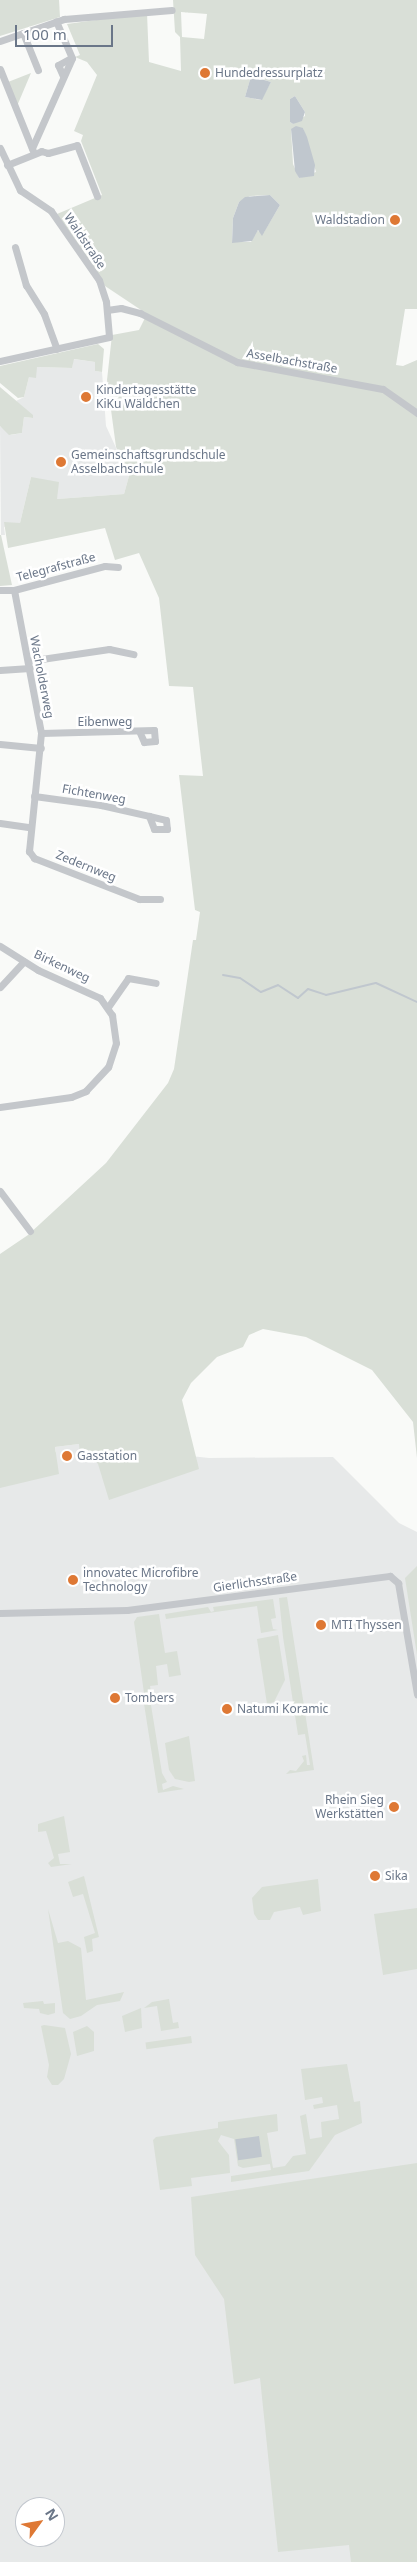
<!DOCTYPE html>
<meta charset="utf-8">
<style>
body{margin:0}
#map{position:relative;width:417px;height:2562px;overflow:hidden;background:#f9faf8;font-family:"Noto Sans",sans-serif}
div>[style]{position:absolute}
.built>*{inset:0;background:#e7e9e9}
.green>*{inset:0;background:#d9dfd7;transform-origin:0 0}
.water>*{inset:0;background:#c0c7ce;transform-origin:0 0}
.stream>*{height:2px;margin:-1px;padding:0 1px;transform-origin:1px;border-radius:1px;background:#c0c7ce}
.street>*{height:7px;margin:-3.5px;padding:0 3.5px;transform-origin:3.5px;border-radius:3.5px;background:#c4c7cb}
.dots>*{width:14px;height:14px;translate:-50% -50%;box-sizing:border-box;border:2px solid #fff;border-radius:50%}
span{translate:-50% -50%;white-space:nowrap;text-align:center;line-height:1.15;-webkit-text-stroke:5px #fff;paint-order:stroke}
.poi-label{font-size:12px;color:#6a7688}
.left{translate:0 -50%;text-align:left}
.right{translate:-100% -50%;text-align:right}
.street-label{font-size:12px;color:#6a7688}
.north{position:absolute;left:15px;top:2497px;width:50px;height:50px;box-sizing:border-box;background:#fff;border:1px solid #c3c8cf;border-radius:50%;rotate:58deg;font-size:14px;font-weight:700;line-height:20px;text-align:center;color:#6a7688}
.north::after{content:'';display:block;margin:auto;width:18px;height:22px;background:#de7834;clip-path:polygon(50% 0,100% 100%,50% 72%,0 100%)}
.scale{position:absolute;left:15px;top:25px;width:98px;height:22px;box-sizing:border-box;border:2px solid #6a7688;border-top:0;padding-left:6px;font-size:15px;line-height:18px;white-space:nowrap;color:#6a7688;-webkit-text-stroke:4px #fff;paint-order:stroke}
</style>
<div id="map">
<div class="built">
<i style="clip-path:polygon(73px 359px,95px 362px,95px 371px,102px 372px,106px 426px,129px 476px,124px 494px,57px 499px,31px 477px,20px 523px,4px 527px,5px 535px,1px 535px,0 426px,11px 435px,22px 433px,24px 417px,32px 418px,32px 415px,16px 401px,24px 397px,29px 377px,37px 367px,72px 368px)"></i>
<i style="clip-path:polygon(evenodd,79px 1444px,209px 1458px,333px 1457px,399px 1523px,417px 1532px,417px 2562px,0 2562px,0 1467px,56px 1452px,55px 1447px,79px 1444px,25px 2507px,55px 2507px,55px 2537px,25px 2537px,25px 2507px)"></i>
</div>
<div class="green">
<i style="clip-path:polygon(0 0,59px 0,60px 17px,0 36px)"></i>
<i style="clip-path:polygon(evenodd,173px 0,417px 0,417px 309px,405px 309px,396px 365px,403px 366px,417px 360px,417px 1458px,413px 1422px,372px 1370px,306px 1337px,263px 1329px,249px 1335px,243px 1347px,217px 1357px,191px 1383px,182px 1400px,199px 1469px,109px 1500px,98px 1464px,91px 1455px,80px 1455px,79px 1444px,55px 1447px,59px 1474px,0 1488px,0 1254px,28px 1235px,106px 1163px,168px 1083px,174px 1069px,193px 940px,196px 940px,200px 912px,195px 910px,179px 775px,203px 776px,193px 687px,169px 686px,159px 598px,139px 553px,115px 560px,105px 528px,8px 548px,4px 522px,20px 523px,31px 477px,59px 482px,57px 499px,124px 494px,129px 476px,116px 447px,107px 380px,112px 335px,139px 330px,147px 314px,105px 286px,57px 214px,102px 195px,81px 141px,83px 135px,74px 131px,97px 75px,87px 62px,75px 57px,80px 55px,67px 24px,147px 13px,149px 62px,181px 71px,180px 37px,175px 32px,173px 0,181px 12px,207px 14px,204px 39px,182px 37px,181px 12px,173px 0,251px 76px,271px 82px,261px 100px,245px 97px,251px 76px,173px 0,295px 96px,305px 112px,305px 116px,293px 124px,290px 122px,290px 99px,295px 96px,173px 0,303px 128px,316px 172px,299px 178px,293px 164px,291px 129px,303px 128px,173px 0,270px 195px,280px 205px,264px 232px,257px 231px,251px 242px,232px 242px,233px 218px,239px 202px,250px 196px,270px 195px)"></i>
<i style="clip-path:polygon(31px 73px,17px 106px,8px 82px)"></i>
<i style="clip-path:polygon(98px 344px,104px 349px,102px 372px,95px 371px,95px 362px,74px 359px,72px 368px,37px 367px,36px 378px,29px 377px,24px 397px,18px 398px,0 383px,0 366px)"></i>
<i style="clip-path:polygon(0 387px,33px 415px,33px 418px,24px 417px,22px 433px,9px 435px,0 426px)"></i>
<i style="clip-path:polygon(0 535px,1px 535px,12px 585px,0 586px)"></i>
<i style="clip-path:polygon(417px 1566px,417px 1655px,405px 1578px)"></i>
<i style="clip-path:polygon(287px 1597px,314px 1770px,286px 1774px,290px 1770px,296px 1771px,304px 1761px,302px 1756px,306px 1755px,307px 1765px,310px 1765px,305px 1734px,298px 1735px,283px 1637px,279px 1598px)"></i>
<i style="clip-path:polygon(273px 1599px,276px 1618px,271px 1619px,273px 1629px,278px 1630px,261px 1633px,257px 1606px,166px 1619px,165px 1614px,208px 1607px,211px 1612px,214px 1611px,213px 1607px)"></i>
<i style="clip-path:polygon(159px 1614px,165px 1653px,177px 1651px,181px 1675px,169px 1677px,167px 1664px,156px 1666px,158px 1685px,150px 1686px,151px 1692px,144px 1693px,134px 1622px,137px 1617px)"></i>
<i style="clip-path:polygon(278px 1635px,285px 1680px,274px 1702px,267px 1704px,257px 1639px)"></i>
<i style="clip-path:polygon(144px 1704px,151px 1705px,162px 1773px,167px 1782px,162px 1784px,163px 1790px,173px 1786px,184px 1789px,158px 1793px)"></i>
<i style="clip-path:polygon(189px 1736px,195px 1781px,189px 1782px,175px 1779px,169px 1770px,165px 1743px)"></i>
<i style="clip-path:polygon(64px 1816px,70px 1852px,58px 1854px,60px 1864px,72px 1864px,51px 1867px,48px 1863px,54px 1858px,46px 1831px,38px 1832px,38px 1824px)"></i>
<i style="clip-path:polygon(84px 1876px,99px 1937px,92px 1939px,93px 1951px,87px 1953px,84px 1937px,95px 1933px,83px 1894px,73px 1897px,68px 1882px)"></i>
<i style="clip-path:polygon(318px 1879px,321px 1911px,303px 1915px,300px 1907px,274px 1912px,270px 1920px,258px 1920px,254px 1914px,252px 1898px,262px 1887px)"></i>
<i style="clip-path:polygon(417px 1908px,417px 1969px,383px 1975px,374px 1914px)"></i>
<i style="clip-path:polygon(48px 1909px,58px 1943px,68px 1941px,81px 1948px,86px 2000px,124px 1992px,120px 2001px,97px 2005px,81px 2016px,70px 2019px,63px 2013px)"></i>
<i style="clip-path:polygon(169px 1999px,173px 2023px,178px 2022px,179px 2028px,161px 2031px,157px 2006px,144px 2008px,152px 2002px)"></i>
<i style="clip-path:polygon(43px 2001px,44px 2004px,55px 2003px,55px 2013px,48px 2015px,40px 2013px,39px 2009px,24px 2008px,23px 2003px)"></i>
<i style="clip-path:polygon(141px 2008px,142px 2028px,125px 2032px,122px 2016px)"></i>
<i style="clip-path:polygon(44px 2025px,65px 2028px,71px 2054px,64px 2079px,58px 2085px,52px 2085px,47px 2077px,49px 2065px,41px 2026px)"></i>
<i style="clip-path:polygon(87px 2026px,94px 2032px,94px 2051px,77px 2056px,73px 2032px)"></i>
<i style="left:191px;top:2036px;width:7px;height:46px;rotate:82deg"></i>
<i style="clip-path:polygon(347px 2064px,354px 2102px,360px 2101px,362px 2123px,335px 2135px,309px 2171px,231px 2182px,231px 2176px,271px 2170px,270px 2164px,243px 2168px,238px 2166px,234px 2139px,221px 2135px,218px 2141px,229px 2155px,230px 2173px,191px 2178px,192px 2186px,160px 2190px,153px 2140px,156px 2137px,218px 2128px,218px 2122px,277px 2114px,278px 2131px,267px 2133px,273px 2168px,285px 2166px,293px 2156px,306px 2154px,300px 2116px,306px 2114px,310px 2139px,322px 2137px,321px 2122px,339px 2119px,337px 2105px,314px 2109px,313px 2105px,323px 2103px,322px 2097px,305px 2100px,301px 2069px)"></i>
<i style="clip-path:polygon(417px 2163px,417px 2562px,351px 2562px,349px 2545px,278px 2552px,260px 2378px,234px 2384px,224px 2299px,195px 2255px,191px 2197px)"></i>
</div>
<div class="water">
<i style="clip-path:polygon(251px 76px,271px 82px,262px 100px,245px 97px)"></i>
<i style="clip-path:polygon(295px 96px,305px 112px,302px 121px,293px 124px,290px 122px,290px 99px)"></i>
<i style="clip-path:polygon(296px 126px,303px 128px,307px 137px,315px 165px,314px 176px,299px 178px,295px 171px,291px 129px)"></i>
<i style="clip-path:polygon(270px 195px,280px 205px,262px 236px,258px 230px,252px 241px,232px 243px,233px 218px,239px 202px,245px 197px)"></i>
<i style="left:259px;top:2136px;width:21px;height:24px;rotate:82deg"></i>
</div>
<div class="stream">
<i style="left:223px;top:975px;width:17px;rotate:10deg"></i>
<i style="left:240px;top:978px;width:25px;rotate:34deg"></i>
<i style="left:261px;top:992px;width:18px;rotate:-22deg"></i>
<i style="left:278px;top:985px;width:24px;rotate:33deg"></i>
<i style="left:298px;top:998px;width:13px;rotate:-42deg"></i>
<i style="left:308px;top:989px;width:19px;rotate:18deg"></i>
<i style="left:326px;top:995px;width:51px;rotate:-13.5deg"></i>
<i style="left:376px;top:983px;width:45px;rotate:24.9deg"></i>
</div>
<div class="street">
<i style="left:23px;top:33px;width:40px;rotate:68deg"></i>
<i style="left:0;top:41px;width:68px;rotate:-19deg"></i>
<i style="left:64px;top:19px;width:108px;rotate:-4.8deg"></i>
<i style="left:0;top:69px;width:88px;rotate:68.1deg"></i>
<i style="left:63px;top:76px;width:12px;rotate:-114deg"></i>
<i style="left:58px;top:65px;width:15px;rotate:-28deg"></i>
<i style="left:0;top:148px;width:47px;rotate:64.5deg"></i>
<i style="left:20px;top:190px;width:37px;rotate:34deg"></i>
<i style="left:51px;top:211px;width:84px;rotate:55.2deg"></i>
<i style="left:99px;top:280px;width:23px;rotate:72deg"></i>
<i style="left:106px;top:302px;width:35px;rotate:85deg"></i>
<i style="left:109px;top:337px;width:112px;rotate:167.6deg"></i>
<i style="left:32px;top:148px;width:98px;rotate:-66deg"></i>
<i style="left:72px;top:58px;width:40px;rotate:-113.4deg"></i>
<i style="left:7px;top:165px;width:37px;rotate:-22deg"></i>
<i style="left:41px;top:151px;width:7px;rotate:16deg"></i>
<i style="left:48px;top:153px;width:30px;rotate:-15deg"></i>
<i style="left:77px;top:145px;width:55px;rotate:68.6deg"></i>
<i style="left:15px;top:247px;width:40px;rotate:74deg"></i>
<i style="left:26px;top:285px;width:34px;rotate:58deg"></i>
<i style="left:44px;top:314px;width:37px;rotate:70deg"></i>
<i style="left:107px;top:310px;width:14px;rotate:-8deg"></i>
<i style="left:121px;top:308px;width:20px;rotate:15deg"></i>
<i style="left:140px;top:313px;width:109px;rotate:26.8deg"></i>
<i style="left:237px;top:362px;width:148px;rotate:10.5deg"></i>
<i style="left:383px;top:389px;width:42px;rotate:35.2deg"></i>
<i style="left:0;top:590px;width:14px"></i>
<i style="left:14px;top:590px;width:94px;rotate:-14.8deg"></i>
<i style="left:105px;top:566px;width:13px;rotate:4deg"></i>
<i style="left:14px;top:590px;width:146px;rotate:79.3deg"></i>
<i style="left:41px;top:733px;width:119px;rotate:95.8deg"></i>
<i style="left:29px;top:851px;width:9px;rotate:54deg"></i>
<i style="left:34px;top:858px;width:113px;rotate:21.3deg"></i>
<i style="left:139px;top:899px;width:21px"></i>
<i style="left:28px;top:661px;width:82px;rotate:-8.4deg"></i>
<i style="left:109px;top:649px;width:25px;rotate:12deg"></i>
<i style="left:0;top:670px;width:30px;rotate:-4deg"></i>
<i style="left:41px;top:733px;width:113px;rotate:-1.5deg"></i>
<i style="left:154px;top:730px;width:11px;rotate:85deg"></i>
<i style="left:155px;top:741px;width:11px;rotate:175deg"></i>
<i style="left:144px;top:742px;width:10px;rotate:-114deg"></i>
<i style="left:0;top:744px;width:41px;rotate:5.6deg"></i>
<i style="left:34px;top:796px;width:68px;rotate:7.7deg"></i>
<i style="left:101px;top:805px;width:49px;rotate:12.9deg"></i>
<i style="left:149px;top:816px;width:17px;rotate:13deg"></i>
<i style="left:166px;top:820px;width:9px;rotate:84deg"></i>
<i style="left:167px;top:829px;width:13px;rotate:180deg"></i>
<i style="left:154px;top:829px;width:14px;rotate:-111deg"></i>
<i style="left:0;top:823px;width:30px;rotate:8deg"></i>
<i style="left:0;top:946px;width:45px;rotate:32.3deg"></i>
<i style="left:38px;top:970px;width:68px;rotate:24.3deg"></i>
<i style="left:100px;top:998px;width:21px;rotate:55deg"></i>
<i style="left:112px;top:1015px;width:28px;rotate:82deg"></i>
<i style="left:116px;top:1043px;width:25px;rotate:108deg"></i>
<i style="left:108px;top:1067px;width:33px;rotate:133deg"></i>
<i style="left:86px;top:1091px;width:16px;rotate:158deg"></i>
<i style="left:71px;top:1097px;width:72px;rotate:172deg"></i>
<i style="left:0;top:987px;width:35px;rotate:-47deg"></i>
<i style="left:108px;top:1007px;width:35px;rotate:-55deg"></i>
<i style="left:128px;top:978px;width:28px;rotate:10deg"></i>
<i style="left:0;top:1191px;width:50px;rotate:53.1deg"></i>
<i style="left:0;top:1613px;width:127px;rotate:-1.4deg"></i>
<i style="left:127px;top:1610px;width:265px;rotate:-7.4deg"></i>
<i style="left:390px;top:1576px;width:11px;rotate:41deg"></i>
<i style="left:398px;top:1583px;width:113px;rotate:80.3deg"></i>
</div>
<div class="dots">
<i style="left:205px;top:73px;background:#de7834"></i>
<i style="left:395px;top:220px;background:#de7834"></i>
<i style="left:86px;top:397px;background:#de7834"></i>
<i style="left:61px;top:462px;background:#de7834"></i>
<i style="left:67px;top:1456px;background:#de7834"></i>
<i style="left:73px;top:1580px;background:#de7834"></i>
<i style="left:321px;top:1625px;background:#de7834"></i>
<i style="left:115px;top:1698px;background:#de7834"></i>
<i style="left:227px;top:1709px;background:#de7834"></i>
<i style="left:394px;top:1807px;background:#de7834"></i>
<i style="left:375px;top:1876px;background:#de7834"></i>
</div>
<div class="poi-label">
<span class="left" style="left:215px;top:73px">Hundedressurplatz</span>
<span class="right" style="left:385px;top:220px">Waldstadion</span>
<span class="left" style="left:96px;top:397px">Kindertagesstätte<br>KiKu Wäldchen</span>
<span class="left" style="left:71px;top:462px">Gemeinschaftsgrundschule<br>Asselbachschule</span>
<span class="left" style="left:77px;top:1456px">Gasstation</span>
<span class="left" style="left:83px;top:1580px">innovatec Microfibre<br>Technology</span>
<span class="left" style="left:331px;top:1625px">MTI Thyssen</span>
<span class="left" style="left:125px;top:1698px">Tombers</span>
<span class="left" style="left:237px;top:1709px">Natumi Koramic</span>
<span class="right" style="left:384px;top:1807px">Rhein Sieg<br>Werkstätten</span>
<span class="left" style="left:385px;top:1876px">Sika</span>
</div>
<div class="street-label">
<span style="left:85px;top:241px;rotate:56deg">Waldstraße</span>
<span style="left:292px;top:361px;rotate:10deg">Asselbachstraße</span>
<span style="left:56px;top:567px;rotate:-15deg">Telegrafstraße</span>
<span style="left:42px;top:677px;rotate:79deg">Wacholderweg</span>
<span style="left:105px;top:722px">Eibenweg</span>
<span style="left:94px;top:794px;rotate:10deg">Fichtenweg</span>
<span style="left:86px;top:866px;rotate:22deg">Zedernweg</span>
<span style="left:62px;top:966px;rotate:25deg">Birkenweg</span>
<span style="left:255px;top:1582px;rotate:-8deg">Gierlichsstraße</span>
</div>
<div class="north">N</div>
<div class="scale">100 m</div>
</div>
